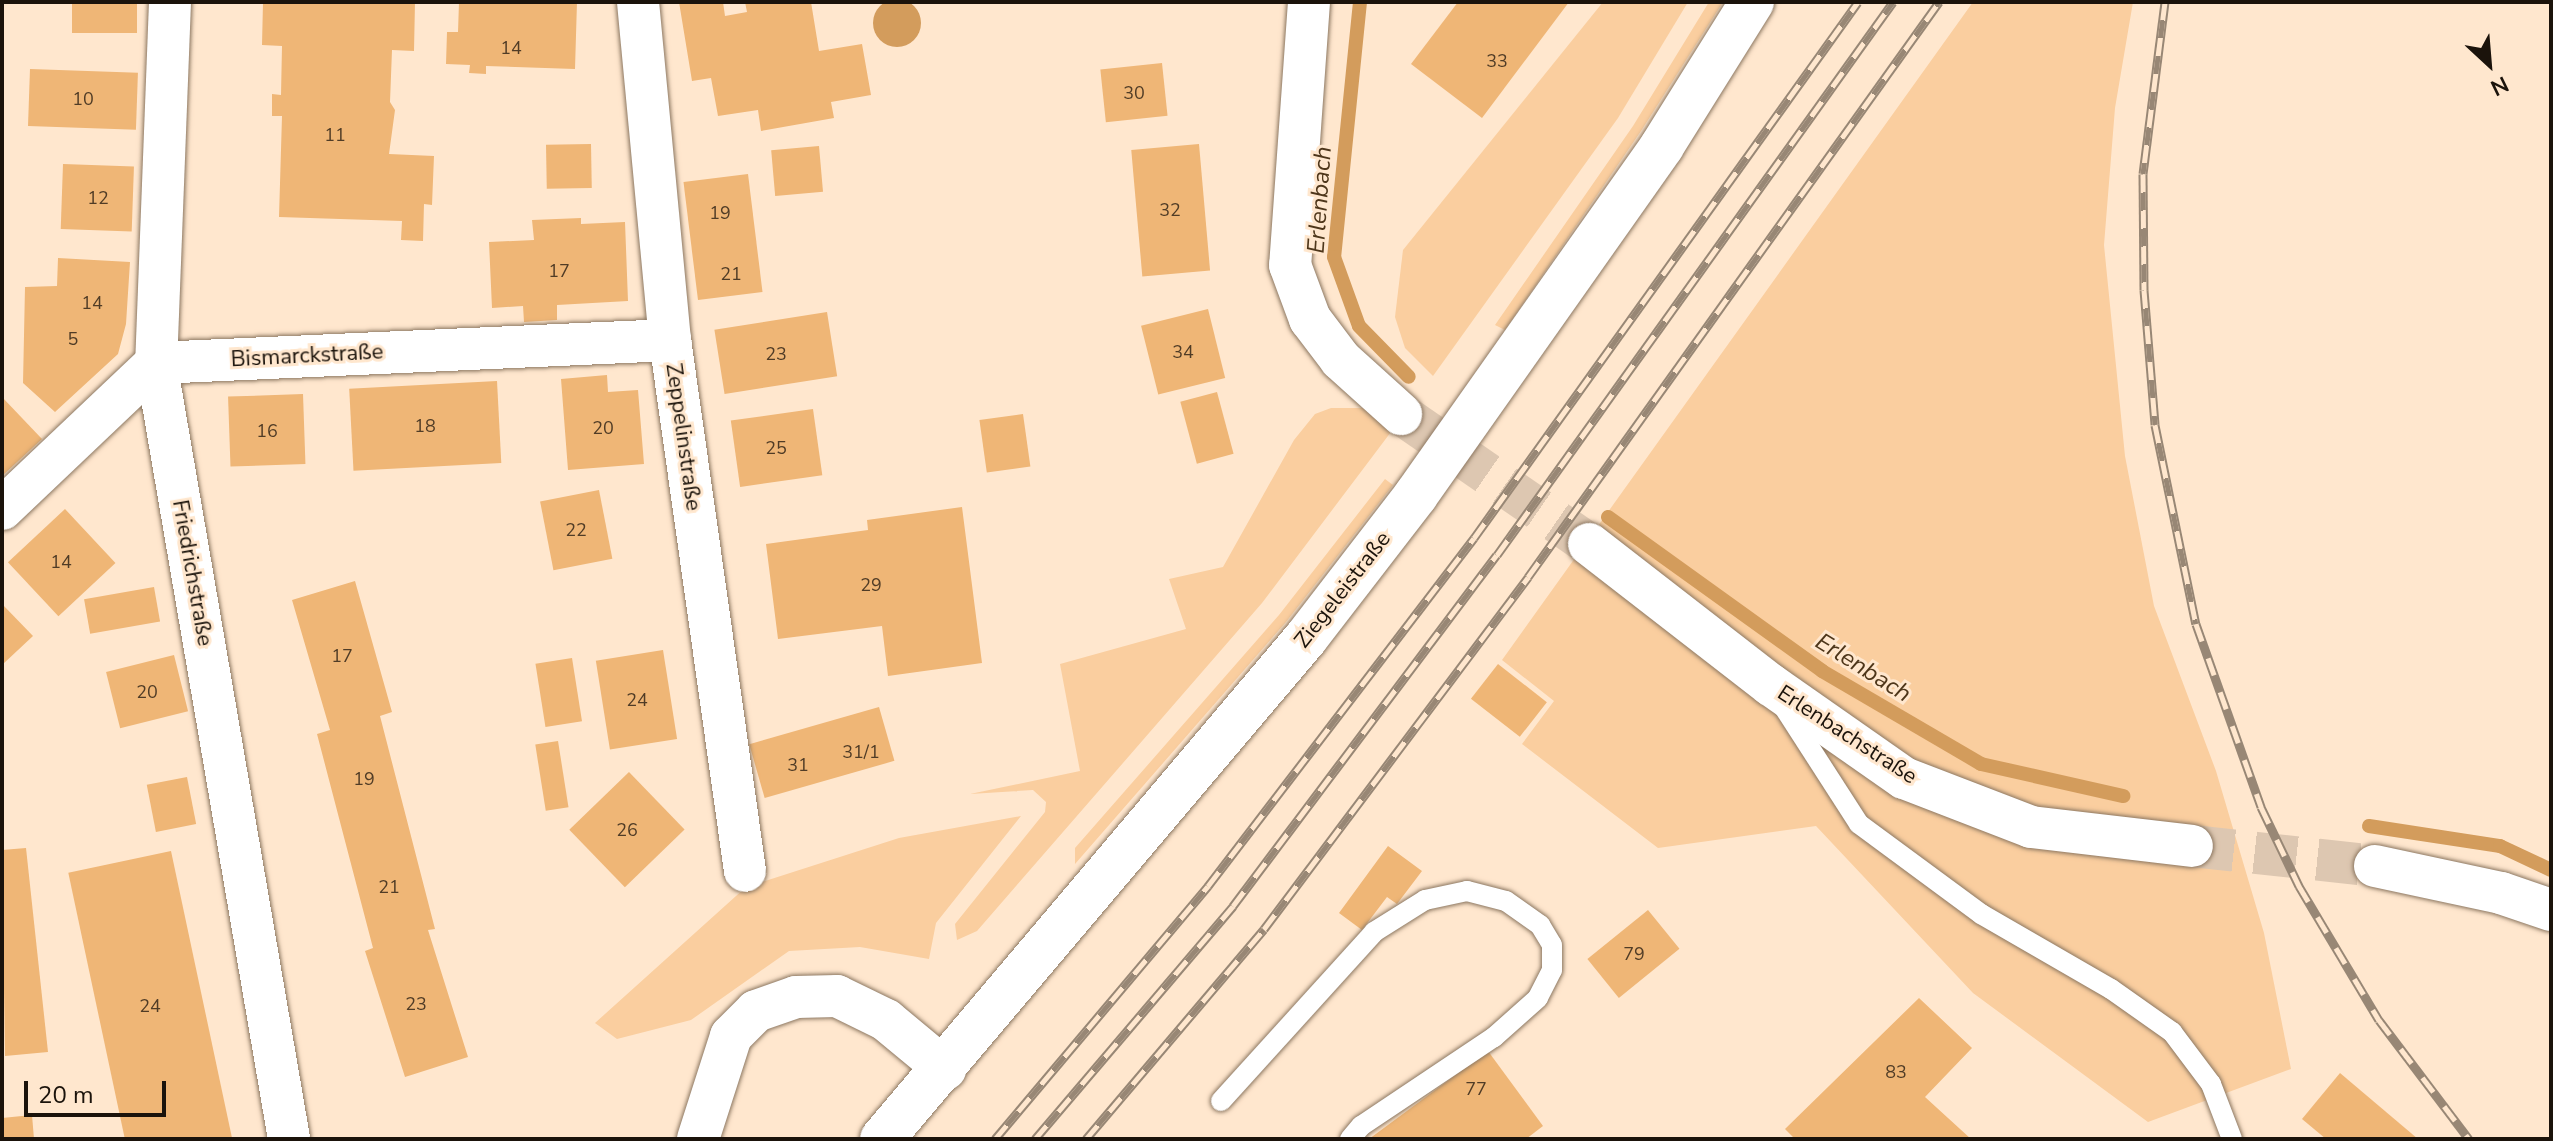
<!DOCTYPE html>
<meta charset="utf-8">
<style>
body{margin:0}
#map{position:relative;width:2553px;height:1141px;overflow:hidden;background:#ffe7ce;font-family:"Nunito Sans",sans-serif}
div>[style]{position:absolute}
.green>*{inset:0;background:#face9f}
.water>*{inset:0;background:#d39c5c}
.round{border-radius:50%}
.stream>*{height:14px;margin:-7px;padding:0 7px;transform-origin:7px;border-radius:7px;background:#d39c5c}
.building>*{inset:0;background:#efb676;transform-origin:0 0}
.minor-tunnel>*{height:42px;margin-top:-21px;transform-origin:0;background:repeating-linear-gradient(90deg,#ddc7b1 0 42px,transparent 0 63px)}
.roads{filter:drop-shadow(0 0 2px #8c7761) drop-shadow(0 0 2px #8c7761)}
.service>*{height:20px;margin:-10px;padding:0 10px;transform-origin:10px;border-radius:10px;background:#fff}
.minor>*{height:42px;margin:-21px;padding:0 21px;transform-origin:21px;border-radius:21px;background:#fff}
.tertiary>*{height:44px;margin:-22px;padding:0 22px;transform-origin:22px;border-radius:22px;background:#fff}
.rail>*{height:9px;margin-top:-4.5px;transform-origin:0;background:repeating-linear-gradient(90deg,#ffe7ce 0 18px,#988775 0 36px);box-sizing:border-box;border-block:2px solid #988775}
span{translate:-50% -50%;white-space:nowrap;text-align:center;line-height:1.15;-webkit-text-stroke:6px #ffe7ce;paint-order:stroke}
.number-label{font-size:18px;color:#503c26}
.number-label span{-webkit-text-stroke-width:0}
.street-label{font-size:22px;color:#1b130b}
.water-label{font-size:24px;color:#4e361a;font-style:italic}
.frame{position:absolute;inset:0;border:4px solid #1b130b;pointer-events:none}
.north{position:absolute;left:2449px;top:24px;width:80px;height:80px;-webkit-text-stroke:6px #ffe7ce;paint-order:stroke;rotate:154deg;font-size:22px;font-weight:700;line-height:32px;text-align:center;color:#1b130b}
.north::after{content:'';display:block;margin:auto;width:28px;height:36px;background:#1b130b;clip-path:polygon(50% 0,100% 100%,50% 72%,0 100%)}
.scale{position:absolute;left:24px;top:1081px;width:142px;height:36px;box-sizing:border-box;border:4px solid #1b130b;border-top:0;padding-left:10px;font-size:24px;line-height:28px;white-space:nowrap;color:#1b130b;-webkit-text-stroke:6px #ffe7ce;paint-order:stroke}
</style>
<div id="map">
<div class="green">
<i style="clip-path:polygon(1603px 2px,1688px 2px,1618px 118px,1433px 376px,1405px 348px,1395px 317px,1403px 250px)"></i>
<i style="clip-path:polygon(1709px 2px,1723px 2px,1641px 131px,1505px 330px,1495px 325px,1633px 126px)"></i>
<i style="clip-path:polygon(1973px 2px,2133px 2px,2115px 108px,2104px 245px,2125px 456px,2154px 606px,2216px 771px,2264px 933px,2291px 1069px,2148px 1122px,1973px 993px,1816px 826px,1658px 848px,1522px 744px,1554px 701px,1502px 660px)"></i>
<i style="clip-path:polygon(1331px 408px,1363px 408px,1397px 424px,1262px 603px,977px 931px,957px 940px,955px 924px,1045px 812px,1046px 802px,1033px 790px,970px 794px,1080px 771px,1060px 664px,1186px 629px,1169px 579px,1223px 567px,1294px 440px,1315px 414px)"></i>
<i style="clip-path:polygon(1385px 479px,1393px 485px,1286px 622px,1075px 864px,1075px 848px,1279px 615px)"></i>
<i style="clip-path:polygon(1021px 816px,936px 923px,929px 959px,860px 947px,789px 951px,691px 1020px,617px 1039px,595px 1023px,746px 887px,899px 838px)"></i>
</div>
<div class="water">
<i class="round" style="left:873px;top:-1px;width:48px;height:48px"></i>
</div>
<div class="stream">
<i style="left:1360px;top:2px;width:256px;rotate:95.8deg"></i>
<i style="left:1334px;top:257px;width:73px;rotate:70.1deg"></i>
<i style="left:1359px;top:326px;width:71px;rotate:45.6deg"></i>
<i style="left:1608px;top:517px;width:264px;rotate:35.7deg"></i>
<i style="left:1822px;top:671px;width:184px;rotate:30.3deg"></i>
<i style="left:1981px;top:764px;width:146px;rotate:12.7deg"></i>
<i style="left:2369px;top:826px;width:133px;rotate:8.7deg"></i>
<i style="left:2500px;top:846px;width:56px;rotate:25.2deg"></i>
</div>
<div class="building">
<i style="left:72px;top:2px;width:65px;height:31px"></i>
<i style="clip-path:polygon(263px 2px,415px 2px,414px 51px,392px 50px,390px 102px,395px 110px,389px 154px,434px 156px,432px 205px,424px 204px,423px 241px,401px 240px,402px 221px,279px 217px,282px 116px,272px 116px,272px 94px,281px 95px,282px 46px,262px 45px)"></i>
<i style="clip-path:polygon(459px 2px,577px 2px,575px 69px,486px 66px,486px 74px,469px 73px,470px 65px,446px 64px,447px 32px,458px 32px)"></i>
<i style="clip-path:polygon(679px 2px,723px 2px,725px 16px,747px 12px,745px 2px,811px 2px,819px 51px,862px 44px,871px 95px,831px 102px,834px 118px,761px 131px,758px 110px,718px 116px,711px 78px,692px 81px)"></i>
<i style="clip-path:polygon(1458px 2px,1569px 2px,1482px 118px,1411px 64px)"></i>
<i style="left:1162px;top:63px;width:53px;height:62px;rotate:84deg"></i>
<i style="left:30px;top:69px;width:108px;height:57px;rotate:2deg"></i>
<i style="left:591px;top:144px;width:44px;height:45px;rotate:89deg"></i>
<i style="left:1199px;top:144px;width:127px;height:68px;rotate:85deg"></i>
<i style="left:819px;top:146px;width:46px;height:48px;rotate:85deg"></i>
<i style="left:63px;top:164px;width:71px;height:65px;rotate:2deg"></i>
<i style="left:748px;top:174px;width:119px;height:65px;rotate:83deg"></i>
<i style="clip-path:polygon(581px 218px,581px 224px,625px 222px,628px 301px,557px 305px,557px 320px,524px 322px,523px 306px,492px 308px,489px 242px,534px 240px,532px 220px)"></i>
<i style="clip-path:polygon(58px 258px,130px 262px,126px 324px,118px 354px,55px 412px,23px 383px,25px 287px,57px 286px)"></i>
<i style="left:1208px;top:309px;width:71px;height:69px;rotate:76deg"></i>
<i style="left:827px;top:312px;width:65px;height:114px;rotate:81deg"></i>
<i style="clip-path:polygon(607px 375px,608px 392px,638px 390px,644px 464px,568px 470px,561px 379px)"></i>
<i style="left:497px;top:381px;width:82px;height:148px;rotate:87deg"></i>
<i style="left:1217px;top:392px;width:64px;height:38px;rotate:75deg"></i>
<i style="left:303px;top:394px;width:70px;height:75px;rotate:88deg"></i>
<i style="clip-path:polygon(2px 397px,42px 439px,2px 476px)"></i>
<i style="left:813px;top:409px;width:67px;height:83px;rotate:82deg"></i>
<i style="left:1023px;top:414px;width:53px;height:44px;rotate:82deg"></i>
<i style="left:599px;top:490px;width:70px;height:60px;rotate:79deg"></i>
<i style="clip-path:polygon(962px 507px,982px 663px,888px 676px,882px 626px,778px 639px,766px 544px,868px 530px,867px 520px)"></i>
<i style="left:65px;top:509px;width:74px;height:78px;rotate:47deg"></i>
<i style="clip-path:polygon(355px 581px,392px 712px,380px 716px,435px 929px,428px 930px,468px 1057px,405px 1077px,365px 951px,373px 948px,317px 734px,330px 730px,292px 600px)"></i>
<i style="left:154px;top:587px;width:35px;height:71px;rotate:80deg"></i>
<i style="clip-path:polygon(2px 604px,33px 636px,2px 665px)"></i>
<i style="left:663px;top:650px;width:90px;height:68px;rotate:81deg"></i>
<i style="left:174px;top:655px;width:58px;height:70px;rotate:76deg"></i>
<i style="left:572px;top:658px;width:64px;height:37px;rotate:81deg"></i>
<i style="left:1498px;top:664px;width:62px;height:44px;rotate:38deg"></i>
<i style="left:879px;top:707px;width:56px;height:135px;rotate:74deg"></i>
<i style="left:558px;top:741px;width:67px;height:23px;rotate:81deg"></i>
<i style="left:629px;top:772px;width:80px;height:83px;rotate:46deg"></i>
<i style="left:187px;top:777px;width:48px;height:41px;rotate:79deg"></i>
<i style="clip-path:polygon(1388px 846px,1422px 871px,1397px 904px,1387px 897px,1362px 930px,1339px 913px)"></i>
<i style="clip-path:polygon(26px 848px,48px 1052px,5px 1056px,2px 850px)"></i>
<i style="left:171px;top:851px;width:294px;height:105px;rotate:78deg"></i>
<i style="left:1648px;top:910px;width:50px;height:78px;rotate:51deg"></i>
<i style="clip-path:polygon(1919px 998px,1972px 1048px,1925px 1097px,1971px 1139px,1795px 1139px,1785px 1129px)"></i>
<i style="clip-path:polygon(1488px 1051px,1543px 1126px,1526px 1139px,1369px 1139px)"></i>
<i style="clip-path:polygon(2340px 1073px,2418px 1139px,2326px 1139px,2302px 1119px)"></i>
<i style="clip-path:polygon(32px 1115px,34px 1139px,2px 1139px,2px 1118px)"></i>
</div>
<div class="minor-tunnel">
<i style="left:1401px;top:414px;width:229px;rotate:34.7deg"></i>
<i style="left:2192px;top:846px;width:184px;rotate:6.2deg"></i>
</div>
<div class="roads">
<div class="service">
<i style="left:1783px;top:706px;width:140px;rotate:57.2deg"></i>
<i style="left:1859px;top:824px;width:152px;rotate:36.4deg"></i>
<i style="left:1981px;top:914px;width:150px;rotate:30deg"></i>
<i style="left:2111px;top:989px;width:75px;rotate:35.2deg"></i>
<i style="left:2172px;top:1032px;width:65px;rotate:53.1deg"></i>
<i style="left:2211px;top:1084px;width:59px;rotate:69.1deg"></i>
<i style="left:1221px;top:1101px;width:228px;rotate:-47.8deg"></i>
<i style="left:1374px;top:932px;width:60px;rotate:-32.1deg"></i>
<i style="left:1425px;top:900px;width:43px;rotate:-12.1deg"></i>
<i style="left:1467px;top:891px;width:40px;rotate:14.4deg"></i>
<i style="left:1506px;top:901px;width:42px;rotate:35.2deg"></i>
<i style="left:1540px;top:925px;width:23px;rotate:59deg"></i>
<i style="left:1552px;top:945px;width:25px;rotate:90deg"></i>
<i style="left:1552px;top:970px;width:31px;rotate:117deg"></i>
<i style="left:1538px;top:998px;width:59px;rotate:138.4deg"></i>
<i style="left:1494px;top:1037px;width:160px;rotate:146.2deg"></i>
<i style="left:1361px;top:1126px;width:17px;rotate:130deg"></i>
</div>
<div class="minor">
<i style="left:170px;top:2px;width:361px;rotate:92.2deg"></i>
<i style="left:156px;top:363px;width:787px;rotate:80.27deg"></i>
<i style="left:638px;top:2px;width:340px;rotate:84.6deg"></i>
<i style="left:670px;top:340px;width:536px;rotate:81.96deg"></i>
<i style="left:1309px;top:2px;width:264px;rotate:94.1deg"></i>
<i style="left:1290px;top:265px;width:58px;rotate:69.7deg"></i>
<i style="left:1310px;top:319px;width:51px;rotate:52.9deg"></i>
<i style="left:1341px;top:360px;width:81px;rotate:42deg"></i>
<i style="left:2px;top:509px;width:212px;rotate:-43.5deg"></i>
<i style="left:156px;top:363px;width:515px;rotate:-2.56deg"></i>
<i style="left:1589px;top:544px;width:230px;rotate:37.8deg"></i>
<i style="left:1771px;top:685px;width:162px;rotate:35deg"></i>
<i style="left:1904px;top:778px;width:136px;rotate:21.1deg"></i>
<i style="left:2031px;top:827px;width:162px;rotate:6.7deg"></i>
<i style="left:2375px;top:866px;width:129px;rotate:12.1deg"></i>
<i style="left:2501px;top:893px;width:53px;rotate:18.8deg"></i>
<i style="left:698px;top:1139px;width:108px;rotate:-72.2deg"></i>
<i style="left:731px;top:1036px;width:35px;rotate:-45deg"></i>
<i style="left:756px;top:1011px;width:42px;rotate:-19.3deg"></i>
<i style="left:796px;top:997px;width:41px;rotate:-1.4deg"></i>
<i style="left:837px;top:996px;width:55px;rotate:26.1deg"></i>
<i style="left:886px;top:1020px;width:77px;rotate:39.7deg"></i>
</div>
<div class="tertiary">
<i style="left:882px;top:1139px;width:656px;rotate:-49.76deg"></i>
<i style="left:1306px;top:638px;width:180px;rotate:-52.4deg"></i>
<i style="left:1416px;top:495px;width:427px;rotate:-54.8deg"></i>
<i style="left:1662px;top:146px;width:170px;rotate:-58deg"></i>
</div>
</div>
<div class="rail">
<i style="left:2165px;top:2px;width:173px;rotate:97.3deg"></i>
<i style="left:2143px;top:174px;width:116px;rotate:89.5deg"></i>
<i style="left:2144px;top:290px;width:135px;rotate:85.3deg"></i>
<i style="left:2155px;top:425px;width:203px;rotate:78.4deg"></i>
<i style="left:2196px;top:624px;width:194px;rotate:70.4deg"></i>
<i style="left:2261px;top:807px;width:88px;rotate:64.3deg"></i>
<i style="left:2299px;top:886px;width:156px;rotate:59.2deg"></i>
<i style="left:2379px;top:1020px;width:149px;rotate:52.9deg"></i>
<i style="left:995px;top:1139px;width:331px;rotate:-49.9deg"></i>
<i style="left:1208px;top:886px;width:438px;rotate:-52.6deg"></i>
<i style="left:1474px;top:538px;width:659px;rotate:-54.38deg"></i>
<i style="left:1035px;top:1139px;width:306px;rotate:-49.6deg"></i>
<i style="left:1233px;top:906px;width:439px;rotate:-53.1deg"></i>
<i style="left:1497px;top:555px;width:680px;rotate:-54.39deg"></i>
<i style="left:1086px;top:1139px;width:275px;rotate:-49.7deg"></i>
<i style="left:1264px;top:929px;width:440px;rotate:-53.1deg"></i>
<i style="left:1528px;top:577px;width:707px;rotate:-54.44deg"></i>
</div>
<div class="number-label">
<span style="left:511px;top:48px">14</span>
<span style="left:1497px;top:61px">33</span>
<span style="left:1134px;top:93px">30</span>
<span style="left:83px;top:99px">10</span>
<span style="left:335px;top:135px">11</span>
<span style="left:98px;top:198px">12</span>
<span style="left:1170px;top:210px">32</span>
<span style="left:720px;top:213px">19</span>
<span style="left:559px;top:271px">17</span>
<span style="left:731px;top:274px">21</span>
<span style="left:92px;top:303px">14</span>
<span style="left:73px;top:339px">5</span>
<span style="left:1183px;top:352px">34</span>
<span style="left:776px;top:354px">23</span>
<span style="left:425px;top:426px">18</span>
<span style="left:603px;top:428px">20</span>
<span style="left:267px;top:431px">16</span>
<span style="left:776px;top:448px">25</span>
<span style="left:576px;top:530px">22</span>
<span style="left:61px;top:562px">14</span>
<span style="left:871px;top:585px">29</span>
<span style="left:342px;top:656px">17</span>
<span style="left:147px;top:692px">20</span>
<span style="left:637px;top:700px">24</span>
<span style="left:861px;top:752px">31/1</span>
<span style="left:798px;top:765px">31</span>
<span style="left:364px;top:779px">19</span>
<span style="left:627px;top:830px">26</span>
<span style="left:389px;top:887px">21</span>
<span style="left:1634px;top:954px">79</span>
<span style="left:416px;top:1004px">23</span>
<span style="left:150px;top:1006px">24</span>
<span style="left:1896px;top:1072px">83</span>
<span style="left:1476px;top:1089px">77</span>
</div>
<div class="street-label">
<span style="left:307px;top:356px;rotate:-3deg">Bismarckstraße</span>
<span style="left:683px;top:437px;rotate:82deg">Zeppelinstraße</span>
<span style="left:192px;top:573px;rotate:80deg">Friedrichstraße</span>
<span style="left:1343px;top:590px;rotate:-52deg">Ziegeleistraße</span>
<span style="left:1847px;top:735px;rotate:33deg">Erlenbachstraße</span>
</div>
<div class="water-label">
<span style="left:1320px;top:200px;rotate:-86deg">Erlenbach</span>
<span style="left:1863px;top:668px;rotate:32deg">Erlenbach</span>
</div>
<div class="frame"></div>
<div class="north">N</div>
<div class="scale">20 m</div>
</div>
